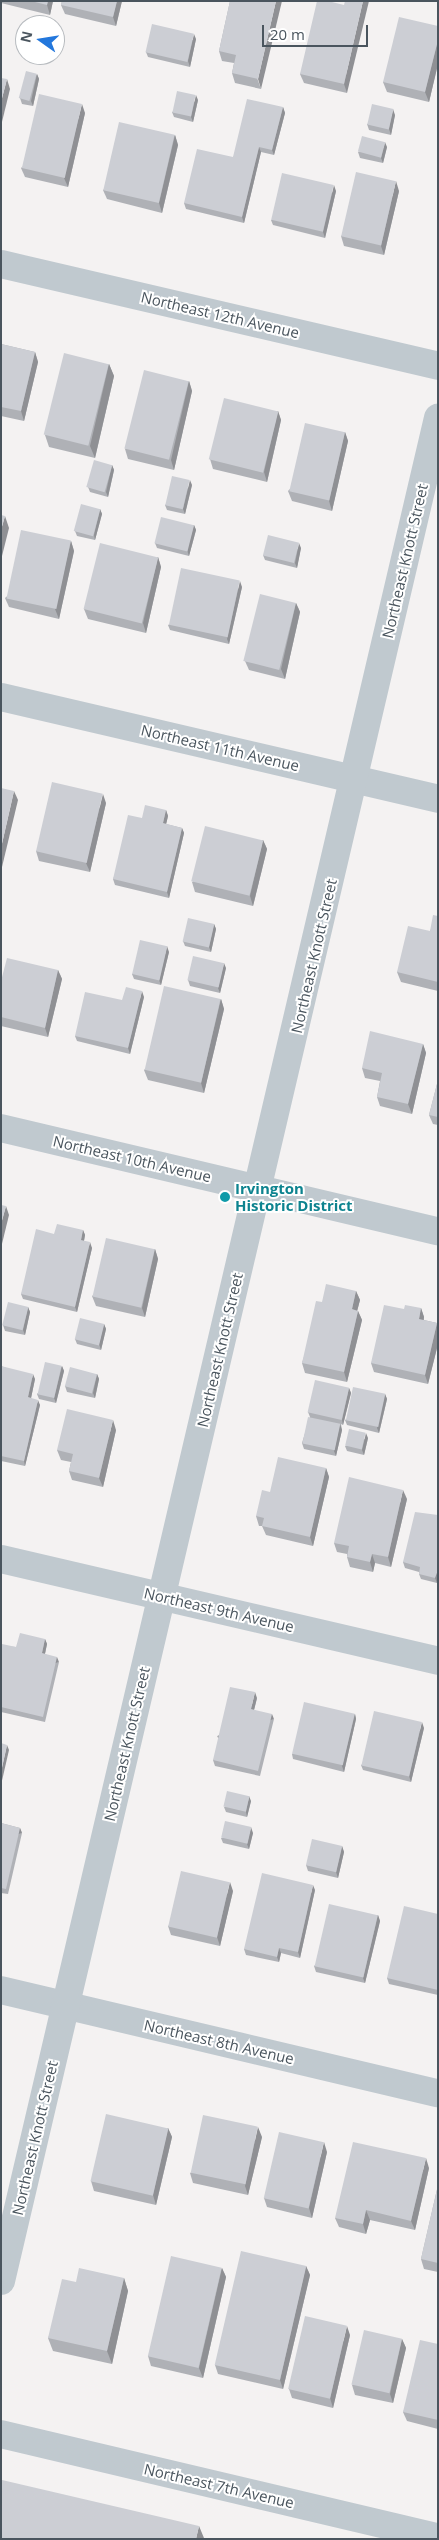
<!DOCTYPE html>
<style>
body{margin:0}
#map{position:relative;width:439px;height:2540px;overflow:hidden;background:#f4f2f2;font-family:"Open Sans",sans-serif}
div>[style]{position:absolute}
.minor>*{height:28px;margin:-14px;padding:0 14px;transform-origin:14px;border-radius:14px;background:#c0c9cf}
.wall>*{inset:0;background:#afb1b6}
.shaded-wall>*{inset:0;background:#8f9094;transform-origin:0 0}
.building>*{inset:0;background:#ccced4;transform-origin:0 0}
.dots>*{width:14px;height:14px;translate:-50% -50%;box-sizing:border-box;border:2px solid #fff;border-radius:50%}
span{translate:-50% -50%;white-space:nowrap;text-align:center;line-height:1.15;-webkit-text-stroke:4px #fff;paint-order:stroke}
.street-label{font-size:15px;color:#4a555e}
.culture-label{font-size:15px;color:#0d838f;font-weight:700}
.left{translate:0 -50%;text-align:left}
.frame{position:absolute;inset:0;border:2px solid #4a555e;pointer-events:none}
.north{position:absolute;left:15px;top:15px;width:50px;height:50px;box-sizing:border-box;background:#fff;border:1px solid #b7bbbf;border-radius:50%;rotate:283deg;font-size:14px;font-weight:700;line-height:20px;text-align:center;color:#4a555e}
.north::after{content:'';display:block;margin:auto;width:18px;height:22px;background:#2377dc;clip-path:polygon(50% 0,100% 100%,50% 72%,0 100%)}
.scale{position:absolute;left:262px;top:25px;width:106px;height:22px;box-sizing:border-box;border:2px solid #4a555e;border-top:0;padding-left:6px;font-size:15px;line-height:18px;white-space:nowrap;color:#4a555e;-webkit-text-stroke:4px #fff;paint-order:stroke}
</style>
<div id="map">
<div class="minor">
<i style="left:1px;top:264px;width:449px;rotate:13.1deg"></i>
<i style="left:1px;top:697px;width:449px;rotate:13.1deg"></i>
<i style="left:1px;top:1128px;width:449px;rotate:13.3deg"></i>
<i style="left:1px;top:1559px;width:449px;rotate:13.1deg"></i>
<i style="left:1px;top:1990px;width:449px;rotate:13.3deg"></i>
<i style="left:1px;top:2281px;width:1914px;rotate:-76.8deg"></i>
<i style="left:1px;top:2434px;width:448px;rotate:13.3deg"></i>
</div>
<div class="wall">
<i style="clip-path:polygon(1px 1px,53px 1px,50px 15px,1px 3px)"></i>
<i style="clip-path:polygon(62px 1px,122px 1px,116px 26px,65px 14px,61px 5px)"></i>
<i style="clip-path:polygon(230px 1px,261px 89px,235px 83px,232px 73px,234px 63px,222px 61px,219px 51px)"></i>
<i style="clip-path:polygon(344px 5px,347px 93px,304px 83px,300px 74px)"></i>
<i style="clip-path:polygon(438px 26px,438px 64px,429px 102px,387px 92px,383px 82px)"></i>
<i style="clip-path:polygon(196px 39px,190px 67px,148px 57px,146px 52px)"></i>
<i style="clip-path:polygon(37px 74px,39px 79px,33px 106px,22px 104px,20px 98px)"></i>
<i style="clip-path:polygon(198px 100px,193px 122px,174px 117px,172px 112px)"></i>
<i style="clip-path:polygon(283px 107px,285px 113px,274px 155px,261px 152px,244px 223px,186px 209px,184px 203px,233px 157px)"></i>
<i style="clip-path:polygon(85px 113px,68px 187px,25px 177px,21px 168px)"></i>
<i style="clip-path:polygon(395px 115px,391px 135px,369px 130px,367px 124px)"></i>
<i style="clip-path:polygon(175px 135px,178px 145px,162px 213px,107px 199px,103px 190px)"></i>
<i style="clip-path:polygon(387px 147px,383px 163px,360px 158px,358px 152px)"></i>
<i style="clip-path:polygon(336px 191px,325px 238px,273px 225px,271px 220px)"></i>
<i style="clip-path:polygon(399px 191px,384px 255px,344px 246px,341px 236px)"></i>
<i style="clip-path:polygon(1px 344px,35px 352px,38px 362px,24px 421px,1px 416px)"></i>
<i style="clip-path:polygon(109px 364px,114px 376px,95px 458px,49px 447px,45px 435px)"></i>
<i style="clip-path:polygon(189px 381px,192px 391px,174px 470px,128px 459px,125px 449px)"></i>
<i style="clip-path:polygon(278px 411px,281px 420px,267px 482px,213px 469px,210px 459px)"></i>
<i style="clip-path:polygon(345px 432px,348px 441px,332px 511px,292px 501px,288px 491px)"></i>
<i style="clip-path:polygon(112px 465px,114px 470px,108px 497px,90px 492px,88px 487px)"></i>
<i style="clip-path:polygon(192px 485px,185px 514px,167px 510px,165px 505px)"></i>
<i style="clip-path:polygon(100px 509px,102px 514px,95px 540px,77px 536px,75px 531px)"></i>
<i style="clip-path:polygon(194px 525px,196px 530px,189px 556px,157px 548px,155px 543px)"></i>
<i style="clip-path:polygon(71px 541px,74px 551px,59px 619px,9px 607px,5px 598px)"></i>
<i style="clip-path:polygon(301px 548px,297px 568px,265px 560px,263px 555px)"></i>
<i style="clip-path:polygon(158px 557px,161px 567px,146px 633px,88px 619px,84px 609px)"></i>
<i style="clip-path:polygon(242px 587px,229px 644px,170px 630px,168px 625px)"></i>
<i style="clip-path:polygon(296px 603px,300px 612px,285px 679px,249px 670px,245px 661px)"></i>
<i style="clip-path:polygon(106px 803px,90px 872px,39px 861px,36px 851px)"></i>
<i style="clip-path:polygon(166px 810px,168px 816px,166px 824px,182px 828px,184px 833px,169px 898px,115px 885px,113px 879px,142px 818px)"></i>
<i style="clip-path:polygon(263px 840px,267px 849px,253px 906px,195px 892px,192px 882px)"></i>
<i style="clip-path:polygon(438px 916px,438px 991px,401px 982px,397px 972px,430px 931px)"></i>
<i style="clip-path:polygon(214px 924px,216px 929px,211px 952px,185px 946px,183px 941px)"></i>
<i style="clip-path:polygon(169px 952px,161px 985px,134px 979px,132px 974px)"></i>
<i style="clip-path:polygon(226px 968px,220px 993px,190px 986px,188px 980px)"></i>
<i style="clip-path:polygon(58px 970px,62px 979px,48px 1037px,1px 1026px,1px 981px)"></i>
<i style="clip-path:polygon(144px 997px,130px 1054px,77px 1041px,75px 1036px)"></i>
<i style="clip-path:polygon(221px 999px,224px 1009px,204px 1093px,148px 1080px,144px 1070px)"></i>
<i style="clip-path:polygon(423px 1044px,426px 1053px,412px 1114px,380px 1106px,377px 1097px,380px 1081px,365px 1078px,362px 1068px)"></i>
<i style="clip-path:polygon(438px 1080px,438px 1125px,433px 1124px,429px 1115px)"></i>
<i style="clip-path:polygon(83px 1230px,85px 1235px,84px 1241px,92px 1248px,77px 1312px,23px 1299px,21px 1294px,54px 1234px)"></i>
<i style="clip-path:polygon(155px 1249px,158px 1259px,145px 1317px,96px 1306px,92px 1296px)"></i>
<i style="clip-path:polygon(356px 1291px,360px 1300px,357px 1311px,358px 1311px,362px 1320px,347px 1382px,305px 1373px,302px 1363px,322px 1302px)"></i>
<i style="clip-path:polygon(28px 1307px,30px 1312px,25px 1335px,5px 1331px,3px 1325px)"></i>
<i style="clip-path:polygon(421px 1308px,424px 1317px,424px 1320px,437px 1323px,438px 1325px,438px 1344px,428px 1384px,374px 1372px,371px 1363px,404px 1309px)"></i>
<i style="clip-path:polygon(104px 1324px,106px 1329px,101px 1350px,77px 1344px,75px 1339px)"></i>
<i style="clip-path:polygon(1px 1366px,35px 1379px,31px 1398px,40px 1405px,25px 1466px,1px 1461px)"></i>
<i style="clip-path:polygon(62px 1366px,64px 1371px,56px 1403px,39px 1399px,37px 1394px)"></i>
<i style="clip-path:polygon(97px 1374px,99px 1379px,95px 1398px,67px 1392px,65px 1386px)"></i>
<i style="clip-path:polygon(349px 1388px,351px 1393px,343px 1425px,341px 1424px,342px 1430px,336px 1456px,304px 1449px,302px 1443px,310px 1417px,308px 1412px)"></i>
<i style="clip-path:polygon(385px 1394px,387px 1399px,379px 1433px,347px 1425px,345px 1420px)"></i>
<i style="clip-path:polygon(116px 1430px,103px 1487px,72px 1480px,69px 1471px,71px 1462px,61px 1460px,57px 1450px)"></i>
<i style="clip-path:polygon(368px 1438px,364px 1455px,347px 1451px,345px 1446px)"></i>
<i style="clip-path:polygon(326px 1468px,329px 1477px,313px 1546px,266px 1535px,262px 1526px,259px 1526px,256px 1516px)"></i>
<i style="clip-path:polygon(407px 1499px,391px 1567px,375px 1563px,373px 1572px,350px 1567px,347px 1557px,347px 1554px,337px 1552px,334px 1543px)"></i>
<i style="clip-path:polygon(438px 1515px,438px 1582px,437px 1583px,421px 1579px,419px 1574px,419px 1572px,405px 1568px,403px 1562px)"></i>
<i style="clip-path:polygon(45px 1639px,47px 1644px,45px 1654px,59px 1662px,45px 1722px,1px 1712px,1px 1646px,16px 1647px)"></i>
<i style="clip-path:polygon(257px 1698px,254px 1710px,274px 1719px,260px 1776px,215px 1766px,213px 1760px)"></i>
<i style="clip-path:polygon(355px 1714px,356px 1719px,344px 1772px,293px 1759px,292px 1754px)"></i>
<i style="clip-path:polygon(424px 1728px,411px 1782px,363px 1770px,361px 1765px)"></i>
<i style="clip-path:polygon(251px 1801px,247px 1817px,226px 1812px,224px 1807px)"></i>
<i style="clip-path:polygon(1px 1823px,20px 1828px,22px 1833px,8px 1894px,1px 1893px)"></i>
<i style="clip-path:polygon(253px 1833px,249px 1849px,223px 1843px,221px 1838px)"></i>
<i style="clip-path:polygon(342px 1846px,344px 1852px,338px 1878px,308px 1871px,306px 1865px)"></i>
<i style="clip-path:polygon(315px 1890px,300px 1958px,281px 1953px,279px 1962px,246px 1955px,244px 1949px)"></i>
<i style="clip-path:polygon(233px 1891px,220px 1946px,171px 1935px,168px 1926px)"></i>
<i style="clip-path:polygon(438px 1914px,438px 1995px,389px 1984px,387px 1978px)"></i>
<i style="clip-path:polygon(378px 1915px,380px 1921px,365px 1983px,316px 1972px,314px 1966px)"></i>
<i style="clip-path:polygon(168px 2128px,172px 2137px,156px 2205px,94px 2191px,91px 2181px)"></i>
<i style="clip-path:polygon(262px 2137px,248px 2195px,193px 2183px,190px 2173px)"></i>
<i style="clip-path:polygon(327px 2152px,312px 2218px,267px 2207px,264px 2198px)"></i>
<i style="clip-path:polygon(429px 2168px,415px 2230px,370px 2220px,366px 2234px,339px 2227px,335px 2218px)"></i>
<i style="clip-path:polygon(438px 2185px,438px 2272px,424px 2269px,421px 2259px)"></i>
<i style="clip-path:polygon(306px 2266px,310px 2275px,283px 2389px,218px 2374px,215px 2365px)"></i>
<i style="clip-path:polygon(222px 2268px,226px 2277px,203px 2378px,151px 2366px,148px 2356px)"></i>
<i style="clip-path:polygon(124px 2278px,128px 2291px,112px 2364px,53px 2351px,48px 2338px,76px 2282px)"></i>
<i style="clip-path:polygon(350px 2335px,333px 2408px,292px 2398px,289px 2389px)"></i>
<i style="clip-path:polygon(402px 2339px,406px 2348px,393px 2403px,355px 2395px,352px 2385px)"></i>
<i style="clip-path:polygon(438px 2344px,438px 2429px,407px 2421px,403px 2412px)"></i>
</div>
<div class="shaded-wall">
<i style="clip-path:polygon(48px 1px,53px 1px,50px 15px,47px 5px)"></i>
<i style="clip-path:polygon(117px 1px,122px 1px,116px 26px,113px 17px)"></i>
<i style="clip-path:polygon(276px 1px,282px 1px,261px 89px,258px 79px)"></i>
<i style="clip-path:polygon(363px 1px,369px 1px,347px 93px,344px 84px)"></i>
<i style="clip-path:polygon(194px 34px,196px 39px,190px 67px,188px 61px)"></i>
<i style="clip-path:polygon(438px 40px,438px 64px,429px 102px,425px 92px)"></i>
<i style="clip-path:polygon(37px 74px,39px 79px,33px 106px,31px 101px)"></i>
<i style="clip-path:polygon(7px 79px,10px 89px,1px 126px,1px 102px)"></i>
<i style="clip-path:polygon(196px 95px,198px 100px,193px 122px,191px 117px)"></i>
<i style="clip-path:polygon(82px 104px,85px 113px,68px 187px,64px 178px)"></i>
<i style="clip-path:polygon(283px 107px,285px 113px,274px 155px,272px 150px)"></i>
<i style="clip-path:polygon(393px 109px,395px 115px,391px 135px,389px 129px)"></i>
<i style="clip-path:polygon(175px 135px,178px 145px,162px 213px,159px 203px)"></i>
<i style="clip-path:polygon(385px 142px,387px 147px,383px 163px,381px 158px)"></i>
<i style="clip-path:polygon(259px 147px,261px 152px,244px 223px,242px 217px)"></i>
<i style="clip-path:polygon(396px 181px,399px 191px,384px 255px,381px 246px)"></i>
<i style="clip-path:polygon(334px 185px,336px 191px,325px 238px,323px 232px)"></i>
<i style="clip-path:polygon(35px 352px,38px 362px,24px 421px,21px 411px)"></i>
<i style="clip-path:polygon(109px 364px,114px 376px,95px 458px,90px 446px)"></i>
<i style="clip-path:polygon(189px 381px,192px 391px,174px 470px,171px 460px)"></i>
<i style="clip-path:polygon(278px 411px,281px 420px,267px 482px,264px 472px)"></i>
<i style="clip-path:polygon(345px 432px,348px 441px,332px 511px,329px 501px)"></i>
<i style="clip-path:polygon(112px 465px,114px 470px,108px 497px,106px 492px)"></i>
<i style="clip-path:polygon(190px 480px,192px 485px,185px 514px,183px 509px)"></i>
<i style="clip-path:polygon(100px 509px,102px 514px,95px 540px,94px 535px)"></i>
<i style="clip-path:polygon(5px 516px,9px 528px,1px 560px,1px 530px)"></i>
<i style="clip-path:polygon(194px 525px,196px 530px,189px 556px,187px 550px)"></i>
<i style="clip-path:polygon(71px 541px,74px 551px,59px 619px,55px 609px)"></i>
<i style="clip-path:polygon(299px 543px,301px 548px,297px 568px,295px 563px)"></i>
<i style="clip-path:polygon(158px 557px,161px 567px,146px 633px,143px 623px)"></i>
<i style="clip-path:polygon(240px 581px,242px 587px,229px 644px,227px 639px)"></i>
<i style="clip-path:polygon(296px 603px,300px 612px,285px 679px,281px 669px)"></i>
<i style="clip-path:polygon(14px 791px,18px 800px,2px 867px,1px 864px,1px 848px)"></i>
<i style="clip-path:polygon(103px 794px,106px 803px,90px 872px,86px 863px)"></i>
<i style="clip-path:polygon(166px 810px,168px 816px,165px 829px,163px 823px)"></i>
<i style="clip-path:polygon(182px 828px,184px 833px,169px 898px,167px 892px)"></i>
<i style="clip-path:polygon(263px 840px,267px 849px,253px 906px,250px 896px)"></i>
<i style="clip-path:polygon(214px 924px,216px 929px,211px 952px,209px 947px)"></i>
<i style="clip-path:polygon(167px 946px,169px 952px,161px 985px,159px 980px)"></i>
<i style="clip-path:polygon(224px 963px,226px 968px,220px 993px,218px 988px)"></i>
<i style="clip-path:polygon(58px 970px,62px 979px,48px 1037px,45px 1028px)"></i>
<i style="clip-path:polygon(142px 991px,144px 997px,130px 1054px,128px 1048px)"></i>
<i style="clip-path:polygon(221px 999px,224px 1009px,204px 1093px,201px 1083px)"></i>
<i style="clip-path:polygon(423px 1044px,426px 1053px,412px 1114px,408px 1104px)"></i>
<i style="clip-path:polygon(6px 1206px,9px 1215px,1px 1248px,1px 1224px)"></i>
<i style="clip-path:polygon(83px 1230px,85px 1235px,83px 1246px,81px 1240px)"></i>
<i style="clip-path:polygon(90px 1242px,92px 1248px,77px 1312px,75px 1307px)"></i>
<i style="clip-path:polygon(155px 1249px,158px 1259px,145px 1317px,142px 1308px)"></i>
<i style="clip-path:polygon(356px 1291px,360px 1300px,355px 1319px,352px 1309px)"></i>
<i style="clip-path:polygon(28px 1307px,30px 1312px,25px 1335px,23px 1330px)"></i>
<i style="clip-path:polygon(421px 1308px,424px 1317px,422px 1328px,419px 1319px)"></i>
<i style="clip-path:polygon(358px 1311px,362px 1320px,347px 1382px,344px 1372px)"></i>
<i style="clip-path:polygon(437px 1323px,438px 1325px,438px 1344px,428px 1384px,425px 1375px)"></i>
<i style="clip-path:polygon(104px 1324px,106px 1329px,101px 1350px,99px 1344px)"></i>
<i style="clip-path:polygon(62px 1366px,64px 1371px,56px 1403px,54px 1398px)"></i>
<i style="clip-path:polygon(33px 1374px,35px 1379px,30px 1403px,28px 1397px)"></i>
<i style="clip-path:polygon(97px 1374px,99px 1379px,95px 1398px,93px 1393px)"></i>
<i style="clip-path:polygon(349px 1388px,351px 1393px,343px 1425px,342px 1420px)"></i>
<i style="clip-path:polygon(385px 1394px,387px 1399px,379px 1433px,377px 1428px)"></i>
<i style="clip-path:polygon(38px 1400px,40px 1405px,25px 1466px,24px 1461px)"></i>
<i style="clip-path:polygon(113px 1420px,116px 1430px,103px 1487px,99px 1478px)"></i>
<i style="clip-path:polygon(340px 1424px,342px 1430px,336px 1456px,334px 1451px)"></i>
<i style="clip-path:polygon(366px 1433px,368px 1438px,364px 1455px,362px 1450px)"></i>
<i style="clip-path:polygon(326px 1468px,329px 1477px,313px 1546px,310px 1537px)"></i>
<i style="clip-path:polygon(403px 1490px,407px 1499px,391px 1567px,388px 1557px)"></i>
<i style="clip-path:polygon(372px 1554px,375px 1563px,373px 1572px,370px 1562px)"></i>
<i style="clip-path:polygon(437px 1570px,438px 1572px,437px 1583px,435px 1578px)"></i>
<i style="clip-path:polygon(45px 1639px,47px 1644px,44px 1658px,42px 1653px)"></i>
<i style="left:57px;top:1657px;width:5px;height:62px;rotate:68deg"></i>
<i style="clip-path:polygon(255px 1692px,257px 1698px,253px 1714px,251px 1709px)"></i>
<i style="left:272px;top:1714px;width:5px;height:59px;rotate:68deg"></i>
<i style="clip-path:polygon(355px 1714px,356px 1719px,344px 1772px,342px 1766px)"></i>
<i style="clip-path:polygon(422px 1722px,424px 1728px,411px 1782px,409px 1776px)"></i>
<i style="clip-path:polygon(7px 1745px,9px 1750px,1px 1785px,1px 1772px)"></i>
<i style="clip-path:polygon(249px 1796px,251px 1801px,247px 1817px,246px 1812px)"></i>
<i style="clip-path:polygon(251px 1827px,253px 1833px,249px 1849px,247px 1844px)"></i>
<i style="left:20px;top:1828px;width:5px;height:63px;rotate:68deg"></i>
<i style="clip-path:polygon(342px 1846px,344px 1852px,338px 1878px,336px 1872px)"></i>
<i style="clip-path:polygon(230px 1882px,233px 1891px,220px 1946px,217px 1937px)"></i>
<i style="clip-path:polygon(313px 1885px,315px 1890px,300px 1958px,298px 1952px)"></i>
<i style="clip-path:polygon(378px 1915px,380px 1921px,365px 1983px,363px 1978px)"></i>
<i style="clip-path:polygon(279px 1948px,281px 1953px,279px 1962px,277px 1957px)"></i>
<i style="clip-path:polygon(258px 2127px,262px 2137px,248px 2195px,245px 2186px)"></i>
<i style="clip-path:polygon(168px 2128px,172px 2137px,156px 2205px,153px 2195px)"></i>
<i style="clip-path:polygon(324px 2142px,327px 2152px,312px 2218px,309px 2208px)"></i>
<i style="clip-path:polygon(426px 2158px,429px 2168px,415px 2230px,411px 2221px)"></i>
<i style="clip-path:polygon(366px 2210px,370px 2220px,366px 2234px,363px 2224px)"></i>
<i style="clip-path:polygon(306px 2266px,310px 2275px,283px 2389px,280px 2380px)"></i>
<i style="clip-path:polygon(222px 2268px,226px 2277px,203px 2378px,199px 2368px)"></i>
<i style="clip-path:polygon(124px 2278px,128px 2291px,112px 2364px,107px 2351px)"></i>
<i style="clip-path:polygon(347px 2326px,350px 2335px,333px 2408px,330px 2398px)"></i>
<i style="clip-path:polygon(402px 2339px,406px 2348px,393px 2403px,390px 2394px)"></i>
<i style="clip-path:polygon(199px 2526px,204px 2538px,204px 2539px,196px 2539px)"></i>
</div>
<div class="building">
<i style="clip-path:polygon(31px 1px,48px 1px,47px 5px)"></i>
<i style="clip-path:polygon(62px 1px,117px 1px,113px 17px,61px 5px)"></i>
<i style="clip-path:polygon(230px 1px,276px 1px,258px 79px,232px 73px,236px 55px,219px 51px)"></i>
<i style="clip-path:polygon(317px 1px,328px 1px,344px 5px,345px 1px,363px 1px,344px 84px,300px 74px)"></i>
<i style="clip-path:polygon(399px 17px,438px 26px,438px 40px,425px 92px,383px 82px)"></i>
<i style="left:152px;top:24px;width:43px;height:29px;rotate:13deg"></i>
<i style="left:26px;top:71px;width:11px;height:28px;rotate:15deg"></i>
<i style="clip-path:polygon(1px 78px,7px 79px,1px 102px)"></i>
<i style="left:177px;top:91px;width:19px;height:22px;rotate:12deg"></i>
<i style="left:39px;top:94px;width:44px;height:76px;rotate:13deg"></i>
<i style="clip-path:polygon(247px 99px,283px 107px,272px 150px,259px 147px,242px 217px,184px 203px,197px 149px,233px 157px)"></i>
<i style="left:372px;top:104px;width:22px;height:21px;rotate:13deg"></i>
<i style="left:119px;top:122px;width:57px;height:70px;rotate:13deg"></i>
<i style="left:362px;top:136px;width:24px;height:16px;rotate:15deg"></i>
<i style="left:356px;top:172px;width:41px;height:66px;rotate:13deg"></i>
<i style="left:282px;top:173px;width:53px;height:48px;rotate:13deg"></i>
<i style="clip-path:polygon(1px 344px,35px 352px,21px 411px,1px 407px)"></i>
<i style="left:64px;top:353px;width:46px;height:84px;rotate:14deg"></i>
<i style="left:144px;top:370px;width:46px;height:81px;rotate:14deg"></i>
<i style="left:224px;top:398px;width:56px;height:63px;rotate:14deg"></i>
<i style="left:305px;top:423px;width:41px;height:70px;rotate:13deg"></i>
<i style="left:94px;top:460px;width:19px;height:28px;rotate:16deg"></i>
<i style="left:172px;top:476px;width:18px;height:30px;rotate:13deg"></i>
<i style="left:81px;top:504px;width:20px;height:28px;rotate:15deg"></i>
<i style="clip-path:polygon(1px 515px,5px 516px,1px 530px)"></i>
<i style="left:161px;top:517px;width:34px;height:27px;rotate:14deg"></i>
<i style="left:21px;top:530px;width:51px;height:70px;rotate:12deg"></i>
<i style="left:268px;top:535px;width:32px;height:21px;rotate:14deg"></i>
<i style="left:100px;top:543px;width:60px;height:68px;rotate:14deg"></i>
<i style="left:181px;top:568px;width:60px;height:58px;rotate:12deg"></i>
<i style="left:260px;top:594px;width:37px;height:69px;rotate:14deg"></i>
<i style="left:52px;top:782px;width:52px;height:71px;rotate:13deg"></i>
<i style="clip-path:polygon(1px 788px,14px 791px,1px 848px)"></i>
<i style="clip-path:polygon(145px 805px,166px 810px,163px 823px,182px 828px,167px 892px,113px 879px,128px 815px,142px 818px)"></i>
<i style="left:205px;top:826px;width:60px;height:57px;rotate:14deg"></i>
<i style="clip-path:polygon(433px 915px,438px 916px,438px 982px,397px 972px,408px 926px,430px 931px)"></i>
<i style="left:188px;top:918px;width:27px;height:24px;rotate:13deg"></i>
<i style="left:140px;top:940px;width:28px;height:35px;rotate:13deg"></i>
<i style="left:193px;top:956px;width:32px;height:25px;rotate:13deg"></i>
<i style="clip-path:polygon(7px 958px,58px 970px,45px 1028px,1px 1017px,1px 981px)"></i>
<i style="left:164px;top:986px;width:58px;height:86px;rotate:13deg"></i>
<i style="clip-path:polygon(126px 987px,142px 991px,128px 1048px,75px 1036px,85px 992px,122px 1000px)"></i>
<i style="clip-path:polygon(370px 1031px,423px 1044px,408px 1104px,377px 1097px,382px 1073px,362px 1068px)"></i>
<i style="clip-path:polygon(438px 1080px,438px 1117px,429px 1115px)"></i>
<i style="clip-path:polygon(1px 1205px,6px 1206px,1px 1224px)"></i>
<i style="clip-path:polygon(57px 1224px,83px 1230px,81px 1240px,90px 1242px,75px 1307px,21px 1294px,36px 1229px,54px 1234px)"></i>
<i style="left:106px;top:1238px;width:50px;height:60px;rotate:13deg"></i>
<i style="clip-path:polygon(326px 1284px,356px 1291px,352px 1309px,358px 1311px,344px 1372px,302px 1363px,316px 1301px,322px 1302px)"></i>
<i style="left:8px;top:1302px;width:21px;height:24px;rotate:14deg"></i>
<i style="clip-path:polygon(384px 1305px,404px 1309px,405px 1305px,421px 1308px,419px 1319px,437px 1323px,425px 1375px,371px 1363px)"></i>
<i style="left:80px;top:1318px;width:25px;height:22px;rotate:14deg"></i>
<i style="left:45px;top:1362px;width:17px;height:33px;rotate:13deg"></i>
<i style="clip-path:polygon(1px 1366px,33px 1374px,28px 1397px,38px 1400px,24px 1461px,1px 1456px)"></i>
<i style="left:70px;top:1367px;width:28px;height:20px;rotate:15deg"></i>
<i style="left:315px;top:1380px;width:35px;height:33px;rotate:13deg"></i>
<i style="left:353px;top:1387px;width:33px;height:34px;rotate:12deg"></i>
<i style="clip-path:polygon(67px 1409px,113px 1420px,99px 1478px,69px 1471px,73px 1454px,57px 1450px)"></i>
<i style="left:308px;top:1417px;width:33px;height:27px;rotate:12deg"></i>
<i style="left:349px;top:1429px;width:17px;height:17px;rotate:13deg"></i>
<i style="clip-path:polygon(278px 1457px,326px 1468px,310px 1537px,262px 1526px,264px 1518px,256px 1516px,262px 1490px,270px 1492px)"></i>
<i style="clip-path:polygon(349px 1477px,403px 1490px,388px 1557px,372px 1554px,370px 1562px,347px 1557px,349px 1546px,334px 1543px)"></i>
<i style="clip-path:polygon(415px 1512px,438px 1515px,438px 1570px,435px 1578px,419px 1574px,420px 1567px,403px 1562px)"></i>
<i style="clip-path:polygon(20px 1633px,45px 1639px,42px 1653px,57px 1657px,43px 1717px,1px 1707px,2px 1644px,16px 1647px)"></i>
<i style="clip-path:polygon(230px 1687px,255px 1692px,251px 1709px,272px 1714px,258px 1771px,213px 1760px)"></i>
<i style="left:304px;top:1702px;width:52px;height:53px;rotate:13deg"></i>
<i style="left:374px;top:1711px;width:49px;height:56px;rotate:13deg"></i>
<i style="clip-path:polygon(1px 1743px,7px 1745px,1px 1772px)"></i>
<i style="left:227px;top:1791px;width:23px;height:16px;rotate:13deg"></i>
<i style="left:225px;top:1821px;width:27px;height:17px;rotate:13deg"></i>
<i style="clip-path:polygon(1px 1823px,20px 1828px,6px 1889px,1px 1888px)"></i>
<i style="left:312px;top:1839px;width:31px;height:27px;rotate:13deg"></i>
<i style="left:181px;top:1871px;width:50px;height:57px;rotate:13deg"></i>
<i style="clip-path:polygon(262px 1873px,313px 1885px,298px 1952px,279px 1948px,277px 1957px,244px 1949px)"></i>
<i style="left:329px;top:1904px;width:50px;height:64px;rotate:13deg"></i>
<i style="clip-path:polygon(404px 1906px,438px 1914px,438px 1990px,387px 1978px)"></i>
<i style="left:106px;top:2114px;width:64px;height:69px;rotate:13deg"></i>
<i style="left:203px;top:2115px;width:56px;height:59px;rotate:12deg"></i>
<i style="left:279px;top:2132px;width:46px;height:68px;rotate:13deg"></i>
<i style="clip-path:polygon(353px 2142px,426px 2158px,411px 2221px,366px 2210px,363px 2224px,335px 2218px)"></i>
<i style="clip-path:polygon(438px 2185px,438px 2263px,421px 2259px)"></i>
<i style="left:241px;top:2251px;width:67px;height:117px;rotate:13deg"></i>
<i style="left:171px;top:2256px;width:52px;height:103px;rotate:13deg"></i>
<i style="clip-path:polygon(79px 2268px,124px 2278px,107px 2351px,48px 2338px,62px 2279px,76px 2282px)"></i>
<i style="left:305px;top:2316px;width:43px;height:75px;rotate:13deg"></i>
<i style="left:364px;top:2330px;width:39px;height:56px;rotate:13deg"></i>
<i style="clip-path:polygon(420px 2340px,438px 2344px,438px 2420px,403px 2412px)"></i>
<i style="clip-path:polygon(2px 2480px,199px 2526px,196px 2539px,1px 2539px,1px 2484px)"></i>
</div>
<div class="dots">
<i style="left:225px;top:1197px;background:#0f9aa8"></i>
</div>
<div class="street-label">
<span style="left:220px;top:315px;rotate:13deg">Northeast 12th Avenue</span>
<span style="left:405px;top:561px;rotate:-77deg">Northeast Knott Street</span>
<span style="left:220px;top:748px;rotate:13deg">Northeast 11th Avenue</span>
<span style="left:314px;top:956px;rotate:-77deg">Northeast Knott Street</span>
<span style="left:132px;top:1159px;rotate:13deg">Northeast 10th Avenue</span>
<span style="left:220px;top:1350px;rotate:-77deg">Northeast Knott Street</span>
<span style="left:219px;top:1610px;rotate:13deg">Northeast 9th Avenue</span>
<span style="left:127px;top:1744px;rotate:-77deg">Northeast Knott Street</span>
<span style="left:219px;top:2042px;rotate:13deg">Northeast 8th Avenue</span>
<span style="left:35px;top:2138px;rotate:-77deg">Northeast Knott Street</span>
<span style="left:219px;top:2486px;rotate:13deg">Northeast 7th Avenue</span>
</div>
<div class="culture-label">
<span class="left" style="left:235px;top:1197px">Irvington<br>Historic District</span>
</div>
<div class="frame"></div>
<div class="north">N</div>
<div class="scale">20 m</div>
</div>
